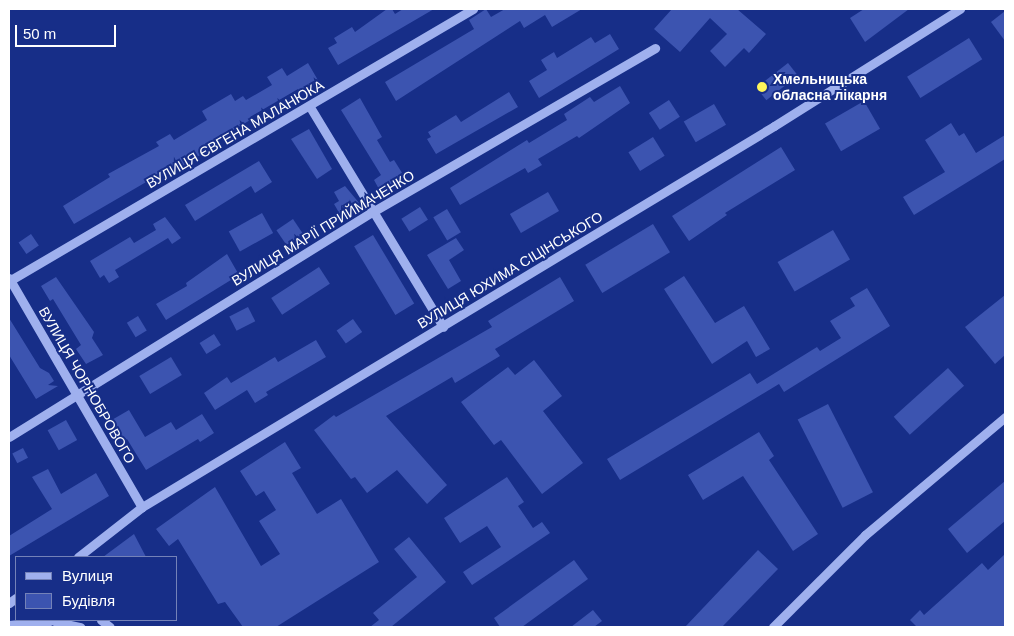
<!DOCTYPE html>
<meta charset="utf-8">
<style>
body{margin:0}
#map{position:relative;width:1014px;height:636px;overflow:hidden;background:#172e88;font-family:Arial,sans-serif}
div>[style]{position:absolute}
.building>*{inset:0;background:#3c54b0;transform-origin:0 0}
.minor>*{height:9px;margin:-4.5px;padding:0 4.5px;transform-origin:4.5px;border-radius:4.5px;background:#9fb0ee}
.dots>*{width:14px;height:14px;translate:-50% -50%;box-sizing:border-box;border:2px solid #172e88;border-radius:50%}
span{translate:-50% -50%;white-space:nowrap;text-align:center;line-height:1.15;-webkit-text-stroke:4px #172e88;paint-order:stroke}
.poi-label{font-size:14px;color:#fff;font-weight:700}
.left{translate:0 -50%;text-align:left}
.street-label{font-size:14px;color:#fff}
.frame{position:absolute;inset:0;border:10px solid #fff;pointer-events:none}
.legend{position:absolute;left:15px;top:556px;width:162px;height:65px;box-sizing:border-box;background:#172e88;border:1px solid #7482b8;margin:0;padding:6px 9px;list-style:none;font-size:15px;color:#fff}
.legend li{display:flex;align-items:center;gap:10px;height:25px}
.legend b{width:25px;border:1px solid #7482b8}
.scale{position:absolute;left:15px;top:25px;width:101px;height:22px;box-sizing:border-box;border:2px solid #fff;border-top:0;padding-left:6px;font-size:15px;line-height:18px;white-space:nowrap;color:#fff;-webkit-text-stroke:4px #172e88;paint-order:stroke}
</style>
<div id="map">
<div class="building">
<i style="clip-path:polygon(387px 9px,392px 9px,395px 14px,403px 9px,434px 9px,338px 65px,328px 48px,337px 43px,334px 38px,352px 27px,355px 32px)"></i>
<i style="clip-path:polygon(486px 9px,491px 17px,505px 9px,582px 9px,552px 27px,545px 15px,524px 28px,520px 21px,396px 101px,385px 82px,474px 29px,469px 20px)"></i>
<i style="clip-path:polygon(672px 9px,737px 9px,766px 34px,749px 53px,744px 48px,725px 67px,710px 51px,727px 34px,710px 18px,680px 52px,654px 29px)"></i>
<i style="clip-path:polygon(864px 9px,909px 9px,865px 42px,850px 18px)"></i>
<i style="clip-path:polygon(1005px 11px,1005px 41px,991px 22px)"></i>
<i style="clip-path:polygon(610px 34px,619px 49px,539px 98px,529px 81px,547px 70px,541px 60px,554px 52px,557px 58px,591px 37px,595px 43px)"></i>
<i style="left:969px;top:38px;width:25px;height:73px;rotate:58deg"></i>
<i style="clip-path:polygon(308px 63px,319px 82px,300px 93px,298px 89px,250px 117px,252px 119px,213px 142px,215px 146px,174px 171px,172px 167px,74px 224px,63px 206px,110px 177px,108px 174px,159px 146px,156px 142px,170px 134px,174px 140px,207px 120px,202px 111px,231px 94px,235px 101px,243px 96px,246px 100px,272px 85px,267px 77px,282px 68px,287px 76px)"></i>
<i style="left:788px;top:63px;width:16px;height:40px;rotate:52deg"></i>
<i style="clip-path:polygon(620px 86px,630px 103px,579px 138px,577px 136px,538px 159px,542px 165px,528px 173px,525px 168px,460px 205px,450px 188px,527px 140px,529px 143px,567px 120px,564px 114px,590px 97px,594px 102px)"></i>
<i style="clip-path:polygon(509px 92px,518px 107px,436px 154px,427px 139px,431px 137px,428px 132px,456px 115px,461px 122px)"></i>
<i style="clip-path:polygon(360px 98px,382px 137px,377px 140px,390px 162px,394px 160px,404px 176px,380px 191px,374px 180px,381px 175px,341px 110px)"></i>
<i style="left:669px;top:100px;width:20px;height:24px;rotate:57deg"></i>
<i style="left:864px;top:101px;width:32px;height:45px;rotate:60deg"></i>
<i style="left:714px;top:104px;width:24px;height:35px;rotate:60deg"></i>
<i style="clip-path:polygon(951px 123px,959px 136px,964px 133px,976px 153px,1005px 135px,1005px 159px,914px 215px,903px 197px,945px 172px,925px 140px)"></i>
<i style="clip-path:polygon(309px 129px,332px 169px,317px 179px,291px 139px)"></i>
<i style="left:653px;top:137px;width:22px;height:29px;rotate:58deg"></i>
<i style="clip-path:polygon(781px 147px,795px 170px,725px 213px,727px 215px,689px 241px,672px 216px)"></i>
<i style="clip-path:polygon(259px 161px,272px 182px,255px 193px,251px 186px,195px 221px,185px 205px)"></i>
<i style="clip-path:polygon(345px 186px,360px 204px,341px 216px,334px 204px,339px 201px,334px 192px)"></i>
<i style="left:548px;top:192px;width:22px;height:44px;rotate:60deg"></i>
<i style="left:420px;top:207px;width:15px;height:22px;rotate:58deg"></i>
<i style="left:447px;top:209px;width:27px;height:16px;rotate:59deg"></i>
<i style="left:262px;top:213px;width:23px;height:38px;rotate:61deg"></i>
<i style="clip-path:polygon(165px 217px,181px 238px,172px 244px,168px 238px,115px 270px,119px 277px,109px 283px,104px 275px,100px 278px,90px 261px,130px 237px,134px 243px,156px 230px,153px 224px)"></i>
<i style="left:293px;top:219px;width:18px;height:20px;rotate:56deg"></i>
<i style="left:653px;top:224px;width:33px;height:79px;rotate:59deg"></i>
<i style="left:833px;top:230px;width:34px;height:64px;rotate:60deg"></i>
<i style="left:31px;top:234px;width:14px;height:15px;rotate:56deg"></i>
<i style="left:373px;top:235px;width:80px;height:22px;rotate:59deg"></i>
<i style="clip-path:polygon(456px 238px,464px 250px,449px 260px,461px 281px,448px 289px,427px 255px)"></i>
<i style="clip-path:polygon(227px 254px,239px 275px,166px 320px,156px 304px,187px 286px,186px 283px)"></i>
<i style="left:319px;top:267px;width:20px;height:57px;rotate:57deg"></i>
<i style="clip-path:polygon(684px 276px,715px 323px,744px 306px,770px 349px,756px 357px,747px 341px,712px 364px,664px 289px)"></i>
<i style="clip-path:polygon(56px 277px,94px 332px,92px 338px,103px 355px,86px 364px,76px 349px,81px 345px,53px 299px,50px 301px,41px 286px)"></i>
<i style="clip-path:polygon(560px 277px,574px 301px,495px 349px,500px 356px,455px 383px,452px 377px,386px 416px,447px 485px,427px 504px,397px 470px,367px 493px,355px 477px,351px 479px,314px 430px,334px 415px,336px 417px,492px 327px,488px 321px)"></i>
<i style="clip-path:polygon(867px 288px,890px 326px,784px 392px,779px 384px,620px 480px,607px 459px,750px 373px,757px 384px,817px 347px,820px 351px,841px 338px,830px 321px,855px 306px,850px 298px)"></i>
<i style="clip-path:polygon(1005px 295px,1005px 355px,995px 364px,965px 327px)"></i>
<i style="left:248px;top:307px;width:16px;height:21px;rotate:63deg"></i>
<i style="left:138px;top:316px;width:17px;height:13px;rotate:59deg"></i>
<i style="clip-path:polygon(9px 318px,40px 368px,49px 373px,54px 381px,48px 385px,58px 386px,36px 399px,9px 355px)"></i>
<i style="left:353px;top:319px;width:16px;height:20px;rotate:55deg"></i>
<i style="left:214px;top:334px;width:13px;height:17px;rotate:58deg"></i>
<i style="clip-path:polygon(316px 340px,326px 357px,266px 392px,268px 395px,255px 403px,247px 390px,215px 410px,204px 393px,227px 377px,231px 383px,275px 357px,278px 362px)"></i>
<i style="left:171px;top:357px;width:21px;height:37px;rotate:59deg"></i>
<i style="clip-path:polygon(534px 360px,562px 396px,543px 411px,583px 463px,542px 494px,501px 440px,494px 445px,461px 402px,508px 367px,515px 375px)"></i>
<i style="left:948px;top:368px;width:24px;height:73px;rotate:48deg"></i>
<i style="left:828px;top:404px;width:99px;height:34px;rotate:63deg"></i>
<i style="clip-path:polygon(129px 410px,145px 437px,171px 422px,176px 430px,202px 414px,214px 433px,200px 442px,198px 439px,146px 470px,127px 439px,122px 442px,110px 421px)"></i>
<i style="left:66px;top:420px;width:23px;height:21px;rotate:61deg"></i>
<i style="clip-path:polygon(759px 432px,774px 456px,769px 460px,818px 534px,793px 551px,743px 476px,703px 500px,688px 475px)"></i>
<i style="clip-path:polygon(285px 442px,301px 468px,292px 473px,317px 514px,341px 499px,379px 562px,276px 627px,243px 627px,225px 602px,218px 604px,178px 539px,169px 546px,156px 529px,215px 487px,261px 566px,280px 554px,259px 521px,276px 510px,264px 491px,256px 496px,240px 471px)"></i>
<i style="left:23px;top:448px;width:11px;height:12px;rotate:63deg"></i>
<i style="clip-path:polygon(48px 469px,61px 494px,96px 473px,109px 496px,9px 556px,9px 536px,52px 509px,32px 477px)"></i>
<i style="clip-path:polygon(507px 477px,524px 502px,518px 506px,533px 528px,542px 522px,550px 533px,472px 585px,463px 572px,501px 547px,487px 526px,460px 543px,444px 518px)"></i>
<i style="clip-path:polygon(1005px 481px,1005px 521px,967px 553px,948px 529px)"></i>
<i style="clip-path:polygon(134px 534px,146px 557px,103px 557px)"></i>
<i style="clip-path:polygon(409px 537px,446px 582px,391px 627px,370px 627px,379px 620px,373px 613px,417px 577px,394px 549px)"></i>
<i style="clip-path:polygon(758px 550px,778px 569px,722px 627px,685px 627px)"></i>
<i style="clip-path:polygon(1005px 554px,1005px 627px,917px 627px,910px 620px,920px 610px,924px 615px,982px 563px,988px 570px)"></i>
<i style="clip-path:polygon(574px 560px,588px 579px,522px 627px,500px 627px,494px 618px)"></i>
<i style="clip-path:polygon(593px 610px,602px 621px,594px 627px,571px 627px)"></i>
</div>
<div class="minor">
<i style="left:310px;top:107px;width:257px;rotate:58.8deg"></i>
<i style="left:9px;top:278px;width:265px;rotate:59.9deg"></i>
<i style="left:9px;top:281px;width:538px;rotate:-30.38deg"></i>
<i style="left:9px;top:437px;width:429px;rotate:-31.8deg"></i>
<i style="left:374px;top:211px;width:325px;rotate:-30.1deg"></i>
<i style="left:78px;top:557px;width:81px;rotate:-38deg"></i>
<i style="left:142px;top:507px;width:738px;rotate:-31.08deg"></i>
<i style="left:774px;top:126px;width:220px;rotate:-32.2deg"></i>
<i style="left:9px;top:603px;width:9px;rotate:-36deg"></i>
<i style="left:101px;top:620px;width:11px;rotate:38deg"></i>
<i style="left:56px;top:622px;width:25px;rotate:12deg"></i>
<i style="left:9px;top:625px;width:41px;rotate:-5.6deg"></i>
<i style="left:773px;top:627px;width:130px;rotate:-45deg"></i>
<i style="left:865px;top:535px;width:183px;rotate:-40.1deg"></i>
</div>
<div class="dots">
<i style="left:762px;top:87px;background:#fff65b"></i>
</div>
<div class="poi-label">
<span class="left" style="left:773px;top:87px">Хмельницька<br>обласна лікарня</span>
</div>
<div class="street-label">
<span style="left:235px;top:134px;rotate:-30deg">ВУЛИЦЯ ЄВГЕНА МАЛАНЮКА</span>
<span style="left:323px;top:228px;rotate:-31deg">ВУЛИЦЯ МАРІЇ ПРИЙМАЧЕНКО</span>
<span style="left:510px;top:270px;rotate:-31deg">ВУЛИЦЯ ЮХИМА СІЦІНСЬКОГО</span>
<span style="left:87px;top:385px;rotate:60deg">ВУЛИЦЯ ЧОРНОБРОВОГО</span>
</div>
<div class="frame"></div>
<ul class="legend">
<li><b style="height:6px;background:#9fb0ee"></b>Вулиця</li>
<li><b style="height:14px;background:#3c54b0"></b>Будівля</li>
</ul>
<div class="scale">50 m</div>
</div>
